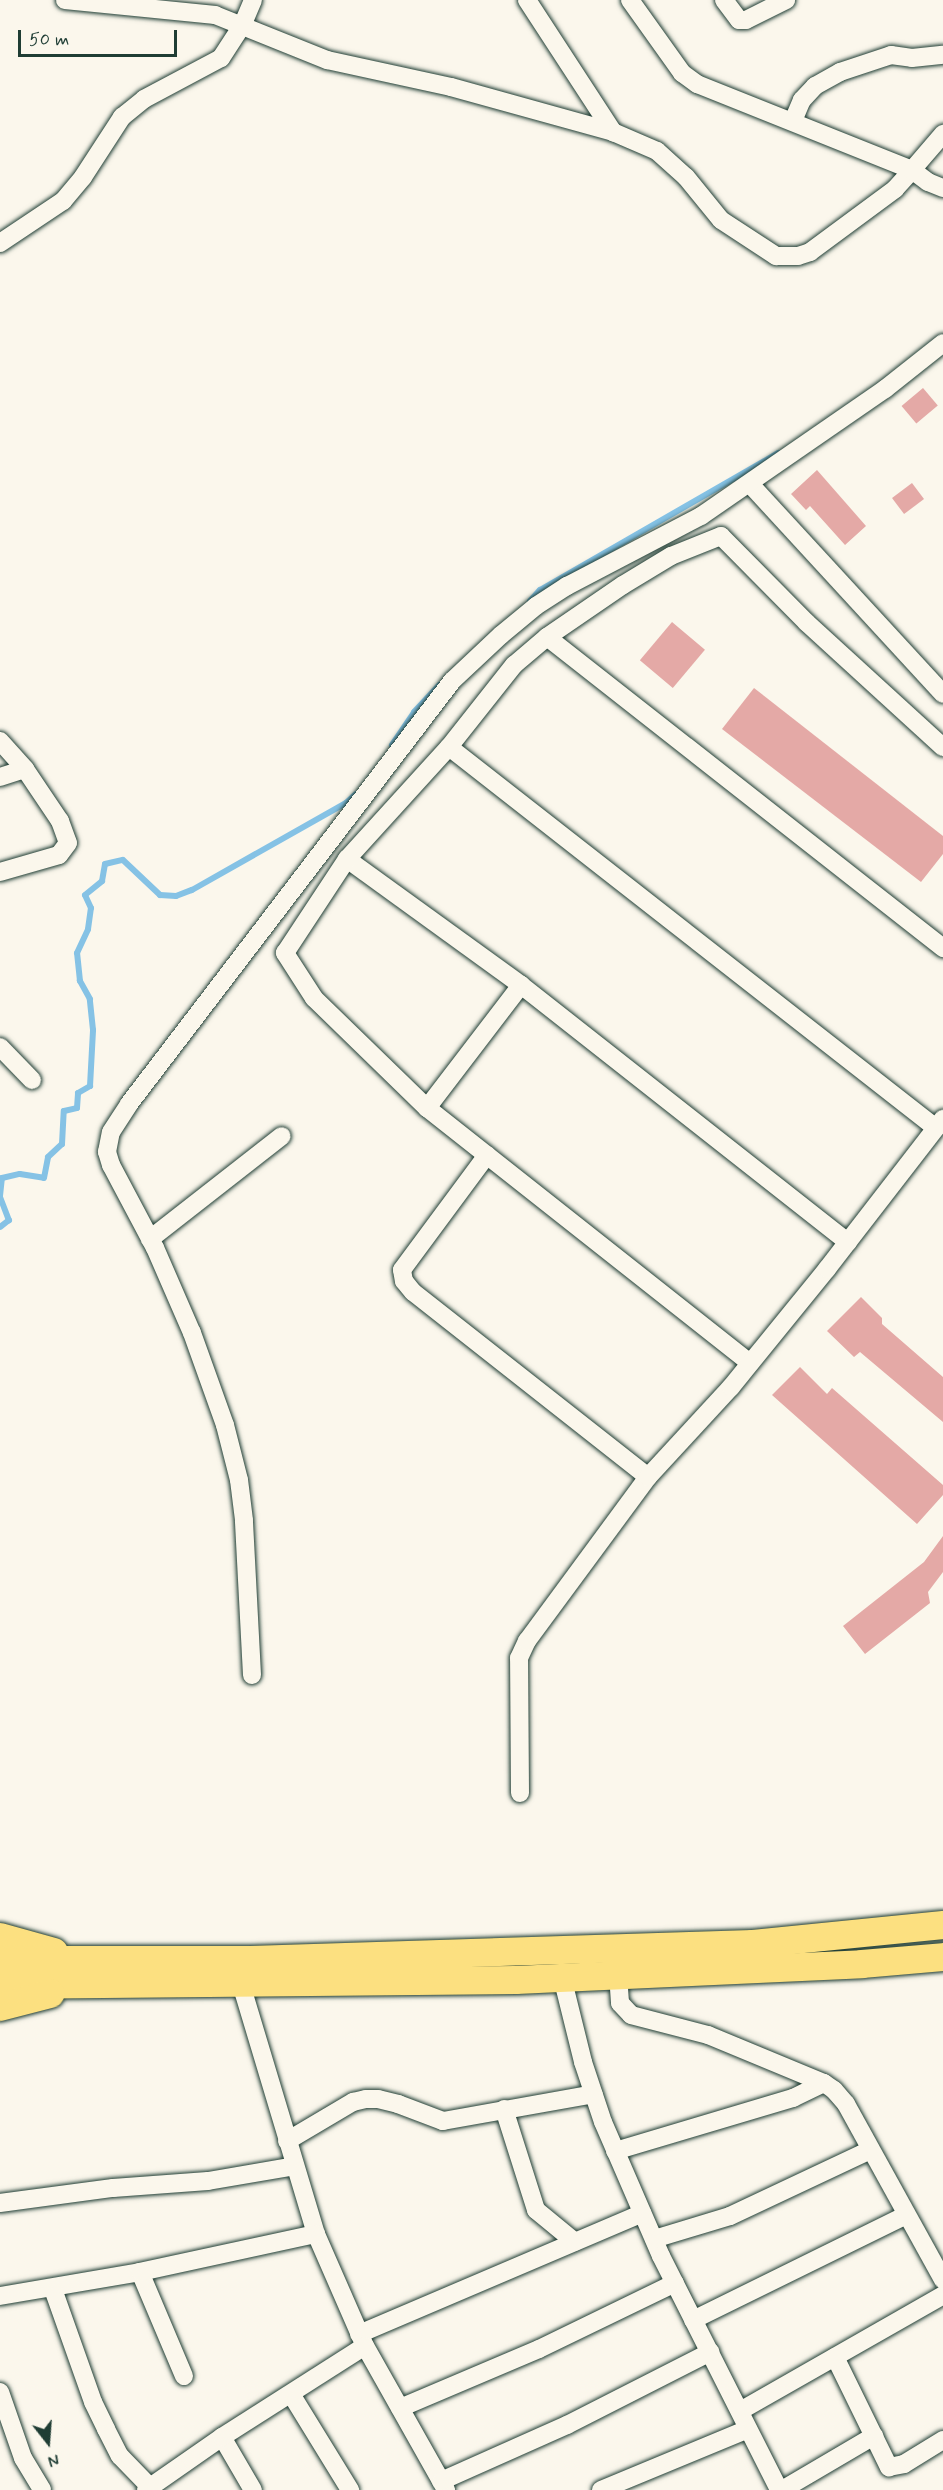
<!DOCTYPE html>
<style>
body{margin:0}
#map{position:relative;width:943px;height:2490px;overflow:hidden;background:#fbf7ec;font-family:Mynerve,sans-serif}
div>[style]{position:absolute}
.stream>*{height:6px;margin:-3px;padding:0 3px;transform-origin:3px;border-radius:3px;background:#85c2e5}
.building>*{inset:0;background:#e4a9a6;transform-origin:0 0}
.roads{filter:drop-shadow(0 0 2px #1f3d34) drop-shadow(0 0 2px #1f3d34)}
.minor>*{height:18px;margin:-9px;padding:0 9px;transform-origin:9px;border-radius:9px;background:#fbf7ec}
.primary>*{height:28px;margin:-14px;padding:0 14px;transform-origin:14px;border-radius:14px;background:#fce080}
span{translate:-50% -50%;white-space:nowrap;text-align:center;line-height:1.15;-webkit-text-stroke:6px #fbf7ec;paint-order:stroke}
.north{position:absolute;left:18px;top:2412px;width:60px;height:60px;-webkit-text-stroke:4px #fbf7ec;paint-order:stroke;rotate:163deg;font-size:16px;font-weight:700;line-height:24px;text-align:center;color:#1f3d34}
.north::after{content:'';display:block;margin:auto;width:21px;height:27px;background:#1f3d34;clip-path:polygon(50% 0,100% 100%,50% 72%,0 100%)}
.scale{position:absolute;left:18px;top:30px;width:159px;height:27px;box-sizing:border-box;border:3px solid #1f3d34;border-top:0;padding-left:8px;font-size:18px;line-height:21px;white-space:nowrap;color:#1f3d34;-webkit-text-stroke:4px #fbf7ec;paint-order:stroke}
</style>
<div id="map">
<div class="stream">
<i style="left:530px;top:601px;width:15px;rotate:-48deg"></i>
<i style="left:540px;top:590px;width:275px;rotate:-29.9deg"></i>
<i style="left:392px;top:745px;width:40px;rotate:-56deg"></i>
<i style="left:414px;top:712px;width:37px;rotate:-47deg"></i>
<i style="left:0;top:1196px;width:18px;rotate:-84deg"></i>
<i style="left:2px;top:1178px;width:18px;rotate:-13deg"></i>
<i style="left:20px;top:1174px;width:24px;rotate:9deg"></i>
<i style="left:44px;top:1178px;width:21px;rotate:-79deg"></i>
<i style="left:48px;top:1157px;width:19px;rotate:-43deg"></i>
<i style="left:62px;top:1144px;width:33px;rotate:-87deg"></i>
<i style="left:64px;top:1111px;width:13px;rotate:-13deg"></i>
<i style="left:77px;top:1108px;width:15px;rotate:-86deg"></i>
<i style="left:78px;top:1093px;width:14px;rotate:-30deg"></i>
<i style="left:90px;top:1086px;width:56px;rotate:-86.9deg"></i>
<i style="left:93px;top:1030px;width:31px;rotate:-96deg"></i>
<i style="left:90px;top:999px;width:21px;rotate:-119deg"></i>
<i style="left:80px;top:981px;width:28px;rotate:-96deg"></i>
<i style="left:77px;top:953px;width:26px;rotate:-65deg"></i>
<i style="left:88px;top:929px;width:21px;rotate:-82deg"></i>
<i style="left:91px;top:908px;width:14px;rotate:-115deg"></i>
<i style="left:85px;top:895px;width:22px;rotate:-39deg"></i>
<i style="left:102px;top:881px;width:17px;rotate:-80deg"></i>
<i style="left:105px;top:864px;width:18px;rotate:-13deg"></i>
<i style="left:123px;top:860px;width:51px;rotate:43.4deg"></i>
<i style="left:160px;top:895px;width:16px;rotate:4deg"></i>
<i style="left:176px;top:896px;width:17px;rotate:-21deg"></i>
<i style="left:192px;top:890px;width:177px;rotate:-29.5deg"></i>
<i style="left:346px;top:803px;width:13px;rotate:-42deg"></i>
<i style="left:0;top:1197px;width:25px;rotate:69deg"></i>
<i style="left:9px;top:1220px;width:11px;rotate:142deg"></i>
</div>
<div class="building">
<i style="left:923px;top:388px;width:23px;height:28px;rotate:50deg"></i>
<i style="clip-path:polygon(817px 470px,866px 526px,845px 545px,810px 506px,806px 510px,791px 494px)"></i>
<i style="left:912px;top:483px;width:20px;height:25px;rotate:53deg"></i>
<i style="left:672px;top:622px;width:43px;height:50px;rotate:40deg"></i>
<i style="clip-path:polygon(754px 688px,943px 836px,943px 854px,921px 882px,722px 729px)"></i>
<i style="clip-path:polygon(861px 1297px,882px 1318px,882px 1324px,943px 1377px,943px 1422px,860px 1352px,854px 1357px,827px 1331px)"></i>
<i style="clip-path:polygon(800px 1367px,827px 1394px,832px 1388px,943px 1485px,943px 1495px,917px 1524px,772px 1395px)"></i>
<i style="clip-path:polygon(943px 1536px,943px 1572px,928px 1592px,930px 1603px,865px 1654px,843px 1626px,924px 1562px)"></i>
</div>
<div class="roads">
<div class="minor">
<i style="left:65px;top:0;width:151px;rotate:5.7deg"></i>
<i style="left:215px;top:15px;width:121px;rotate:21.9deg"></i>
<i style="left:327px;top:60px;width:127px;rotate:12.3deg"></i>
<i style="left:451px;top:87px;width:168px;rotate:15.5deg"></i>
<i style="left:613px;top:132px;width:48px;rotate:23.4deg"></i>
<i style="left:657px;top:151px;width:39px;rotate:42deg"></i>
<i style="left:686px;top:177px;width:55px;rotate:50.9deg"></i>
<i style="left:721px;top:220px;width:66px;rotate:33.2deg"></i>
<i style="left:776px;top:256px;width:22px"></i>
<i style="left:798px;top:256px;width:13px;rotate:-18deg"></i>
<i style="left:810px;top:252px;width:106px;rotate:-36.5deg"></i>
<i style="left:895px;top:189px;width:25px;rotate:-48deg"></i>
<i style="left:912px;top:170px;width:20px;rotate:37deg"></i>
<i style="left:928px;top:182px;width:16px;rotate:22deg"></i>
<i style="left:527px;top:0;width:158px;rotate:56.9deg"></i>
<i style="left:630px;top:0;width:90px;rotate:54.5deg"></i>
<i style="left:682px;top:73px;width:19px;rotate:36deg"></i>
<i style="left:697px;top:84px;width:232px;rotate:21.8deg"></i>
<i style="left:912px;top:170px;width:48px;rotate:-49.3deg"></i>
<i style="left:724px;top:0;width:25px;rotate:53deg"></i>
<i style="left:739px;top:20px;width:7px"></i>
<i style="left:746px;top:20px;width:45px;rotate:-26.6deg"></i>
<i style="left:793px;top:121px;width:23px;rotate:-67deg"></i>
<i style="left:802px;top:100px;width:19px;rotate:-47deg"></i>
<i style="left:815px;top:86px;width:29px;rotate:-29deg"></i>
<i style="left:840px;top:72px;width:54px;rotate:-18.4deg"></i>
<i style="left:891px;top:55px;width:21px;rotate:8deg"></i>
<i style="left:912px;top:58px;width:31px;rotate:-6deg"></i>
<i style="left:0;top:243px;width:76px;rotate:-33.7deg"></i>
<i style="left:63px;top:201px;width:31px;rotate:-50deg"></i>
<i style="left:83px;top:177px;width:72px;rotate:-57deg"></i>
<i style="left:122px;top:117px;width:28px;rotate:-39deg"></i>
<i style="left:144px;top:99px;width:87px;rotate:-28deg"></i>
<i style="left:221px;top:58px;width:38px;rotate:-57deg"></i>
<i style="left:242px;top:26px;width:28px;rotate:-67deg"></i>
<i style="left:750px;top:484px;width:285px;rotate:47.4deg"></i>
<i style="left:547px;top:637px;width:504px;rotate:38.14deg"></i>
<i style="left:0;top:741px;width:38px;rotate:48deg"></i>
<i style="left:25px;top:769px;width:63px;rotate:56.1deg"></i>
<i style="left:60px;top:821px;width:23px;rotate:70deg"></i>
<i style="left:68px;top:843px;width:15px;rotate:127deg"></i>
<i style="left:59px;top:855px;width:61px;rotate:163.9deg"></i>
<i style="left:449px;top:747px;width:618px;rotate:38.04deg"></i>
<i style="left:0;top:777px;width:26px;rotate:-18deg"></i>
<i style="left:347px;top:859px;width:215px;rotate:35.9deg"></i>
<i style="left:521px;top:985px;width:416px;rotate:38.2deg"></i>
<i style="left:0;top:1047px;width:46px;rotate:45.9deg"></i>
<i style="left:427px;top:1108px;width:155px;rotate:-52.6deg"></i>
<i style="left:487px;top:1155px;width:143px;rotate:126.5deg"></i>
<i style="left:402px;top:1270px;width:11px;rotate:80deg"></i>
<i style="left:404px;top:1281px;width:14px;rotate:51deg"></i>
<i style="left:413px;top:1292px;width:299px;rotate:38.2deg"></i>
<i style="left:150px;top:1239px;width:167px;rotate:-38deg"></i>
<i style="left:750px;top:1363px;width:412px;rotate:-141.7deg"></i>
<i style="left:427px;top:1108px;width:158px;rotate:-135.8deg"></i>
<i style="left:314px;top:998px;width:54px;rotate:-122.8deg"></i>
<i style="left:285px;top:953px;width:113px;rotate:-56.6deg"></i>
<i style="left:347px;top:859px;width:151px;rotate:-47.7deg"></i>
<i style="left:449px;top:747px;width:105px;rotate:-51.6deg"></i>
<i style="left:514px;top:665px;width:43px;rotate:-40.3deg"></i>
<i style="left:547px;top:637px;width:92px;rotate:-34.4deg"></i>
<i style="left:623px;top:585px;width:56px;rotate:-31.1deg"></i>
<i style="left:671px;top:556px;width:54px;rotate:-21.8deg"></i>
<i style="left:721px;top:536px;width:122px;rotate:45.3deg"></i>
<i style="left:807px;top:623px;width:184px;rotate:42.4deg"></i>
<i style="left:252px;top:1675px;width:155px;rotate:-93deg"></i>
<i style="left:244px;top:1520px;width:40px;rotate:-97.1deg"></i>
<i style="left:239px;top:1480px;width:57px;rotate:-104.3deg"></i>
<i style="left:225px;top:1425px;width:98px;rotate:-109.7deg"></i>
<i style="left:192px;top:1333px;width:93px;rotate:-113.5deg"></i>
<i style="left:155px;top:1248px;width:94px;rotate:-117.9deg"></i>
<i style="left:111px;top:1165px;width:14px;rotate:-107deg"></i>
<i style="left:107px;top:1152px;width:20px;rotate:-79deg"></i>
<i style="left:111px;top:1132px;width:33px;rotate:-57deg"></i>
<i style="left:129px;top:1104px;width:532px;rotate:-52.63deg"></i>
<i style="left:452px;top:681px;width:67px;rotate:-43.2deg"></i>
<i style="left:501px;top:635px;width:45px;rotate:-39.6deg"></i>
<i style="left:536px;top:606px;width:37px;rotate:-33deg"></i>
<i style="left:567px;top:586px;width:151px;rotate:-27.6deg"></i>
<i style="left:701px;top:516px;width:224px;rotate:-34.6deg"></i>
<i style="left:885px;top:389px;width:74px;rotate:-38.4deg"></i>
<i style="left:520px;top:1793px;width:135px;rotate:-90.4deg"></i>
<i style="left:519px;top:1658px;width:19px;rotate:-65deg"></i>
<i style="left:527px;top:1641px;width:204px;rotate:-53.6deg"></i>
<i style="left:648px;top:1477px;width:122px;rotate:-47.3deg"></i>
<i style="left:731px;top:1387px;width:152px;rotate:-50.9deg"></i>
<i style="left:827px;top:1269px;width:190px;rotate:-52.3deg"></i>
<i style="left:618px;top:1974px;width:29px;rotate:86deg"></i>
<i style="left:620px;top:2003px;width:16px;rotate:47deg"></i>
<i style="left:631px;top:2015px;width:80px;rotate:14.6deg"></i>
<i style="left:708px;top:2035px;width:126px;rotate:22.5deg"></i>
<i style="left:824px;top:2083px;width:12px;rotate:35deg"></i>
<i style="left:834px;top:2090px;width:18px;rotate:49deg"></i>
<i style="left:846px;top:2104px;width:201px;rotate:61.1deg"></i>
<i style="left:562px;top:1977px;width:88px;rotate:76.1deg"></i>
<i style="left:583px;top:2062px;width:63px;rotate:71.6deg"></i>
<i style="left:603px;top:2122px;width:146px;rotate:66.6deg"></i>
<i style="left:661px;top:2256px;width:262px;rotate:63.2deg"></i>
<i style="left:241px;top:1984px;width:261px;rotate:73.3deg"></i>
<i style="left:316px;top:2234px;width:122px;rotate:66.4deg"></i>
<i style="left:365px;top:2346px;width:165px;rotate:60.6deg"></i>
<i style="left:504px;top:2109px;width:106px;rotate:72.4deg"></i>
<i style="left:536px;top:2210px;width:50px;rotate:39.4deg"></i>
<i style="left:287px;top:2141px;width:77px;rotate:-30.6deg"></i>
<i style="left:353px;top:2102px;width:13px;rotate:-13deg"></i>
<i style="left:366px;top:2099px;width:12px"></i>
<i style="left:378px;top:2099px;width:21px;rotate:14deg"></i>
<i style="left:398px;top:2104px;width:48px;rotate:20.7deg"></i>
<i style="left:443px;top:2121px;width:153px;rotate:-10.1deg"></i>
<i style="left:615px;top:2151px;width:186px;rotate:-16.6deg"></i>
<i style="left:793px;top:2098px;width:34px;rotate:-26deg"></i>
<i style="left:0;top:2203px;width:114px;rotate:-7.6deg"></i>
<i style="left:113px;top:2188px;width:95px;rotate:-4.2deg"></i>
<i style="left:208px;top:2181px;width:88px;rotate:-9.8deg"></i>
<i style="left:654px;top:2239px;width:79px;rotate:-16.8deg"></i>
<i style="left:730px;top:2216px;width:155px;rotate:-25.2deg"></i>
<i style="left:140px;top:2272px;width:113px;rotate:67.1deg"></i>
<i style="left:53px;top:2289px;width:120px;rotate:70.5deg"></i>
<i style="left:93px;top:2402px;width:30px;rotate:64deg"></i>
<i style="left:106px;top:2429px;width:30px;rotate:63deg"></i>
<i style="left:120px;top:2456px;width:47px;rotate:45.9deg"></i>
<i style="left:0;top:2296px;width:142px;rotate:-9.7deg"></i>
<i style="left:140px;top:2272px;width:180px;rotate:-12.2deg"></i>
<i style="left:693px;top:2320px;width:237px;rotate:-26.2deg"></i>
<i style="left:359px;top:2334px;width:308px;rotate:-23.1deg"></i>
<i style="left:835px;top:2357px;width:123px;rotate:63.9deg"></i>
<i style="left:889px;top:2467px;width:15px;rotate:-11deg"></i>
<i style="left:904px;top:2464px;width:46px;rotate:-31.6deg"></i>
<i style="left:0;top:2392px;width:70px;rotate:70.8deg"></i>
<i style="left:23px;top:2458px;width:37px;rotate:59deg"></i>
<i style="left:291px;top:2394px;width:113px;rotate:58.4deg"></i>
<i style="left:400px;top:2408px;width:151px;rotate:-23deg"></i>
<i style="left:539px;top:2349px;width:151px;rotate:-25.9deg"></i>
<i style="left:740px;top:2411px;width:234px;rotate:-29.7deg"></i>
<i style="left:222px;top:2437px;width:61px;rotate:59.7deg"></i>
<i style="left:441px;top:2481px;width:138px;rotate:-24deg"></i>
<i style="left:567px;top:2425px;width:161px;rotate:-27deg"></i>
<i style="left:146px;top:2490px;width:93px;rotate:-34.9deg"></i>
<i style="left:222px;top:2437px;width:169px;rotate:-32.5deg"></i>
<i style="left:601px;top:2490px;width:159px;rotate:-22.5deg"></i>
<i style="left:782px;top:2490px;width:107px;rotate:-30.4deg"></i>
</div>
<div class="primary">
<i style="left:0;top:1937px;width:56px;rotate:15.5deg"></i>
<i style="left:0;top:1960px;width:251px"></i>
<i style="left:251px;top:1960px;width:502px;rotate:-1.83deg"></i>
<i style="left:753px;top:1944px;width:191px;rotate:-5.7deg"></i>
<i style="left:0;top:1985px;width:516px;rotate:-0.56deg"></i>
<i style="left:516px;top:1980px;width:346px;rotate:-2.6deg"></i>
<i style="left:862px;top:1964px;width:81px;rotate:-4.9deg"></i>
<i style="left:0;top:2007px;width:52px;rotate:-14.6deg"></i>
</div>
</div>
<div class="north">N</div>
<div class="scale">50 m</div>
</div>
